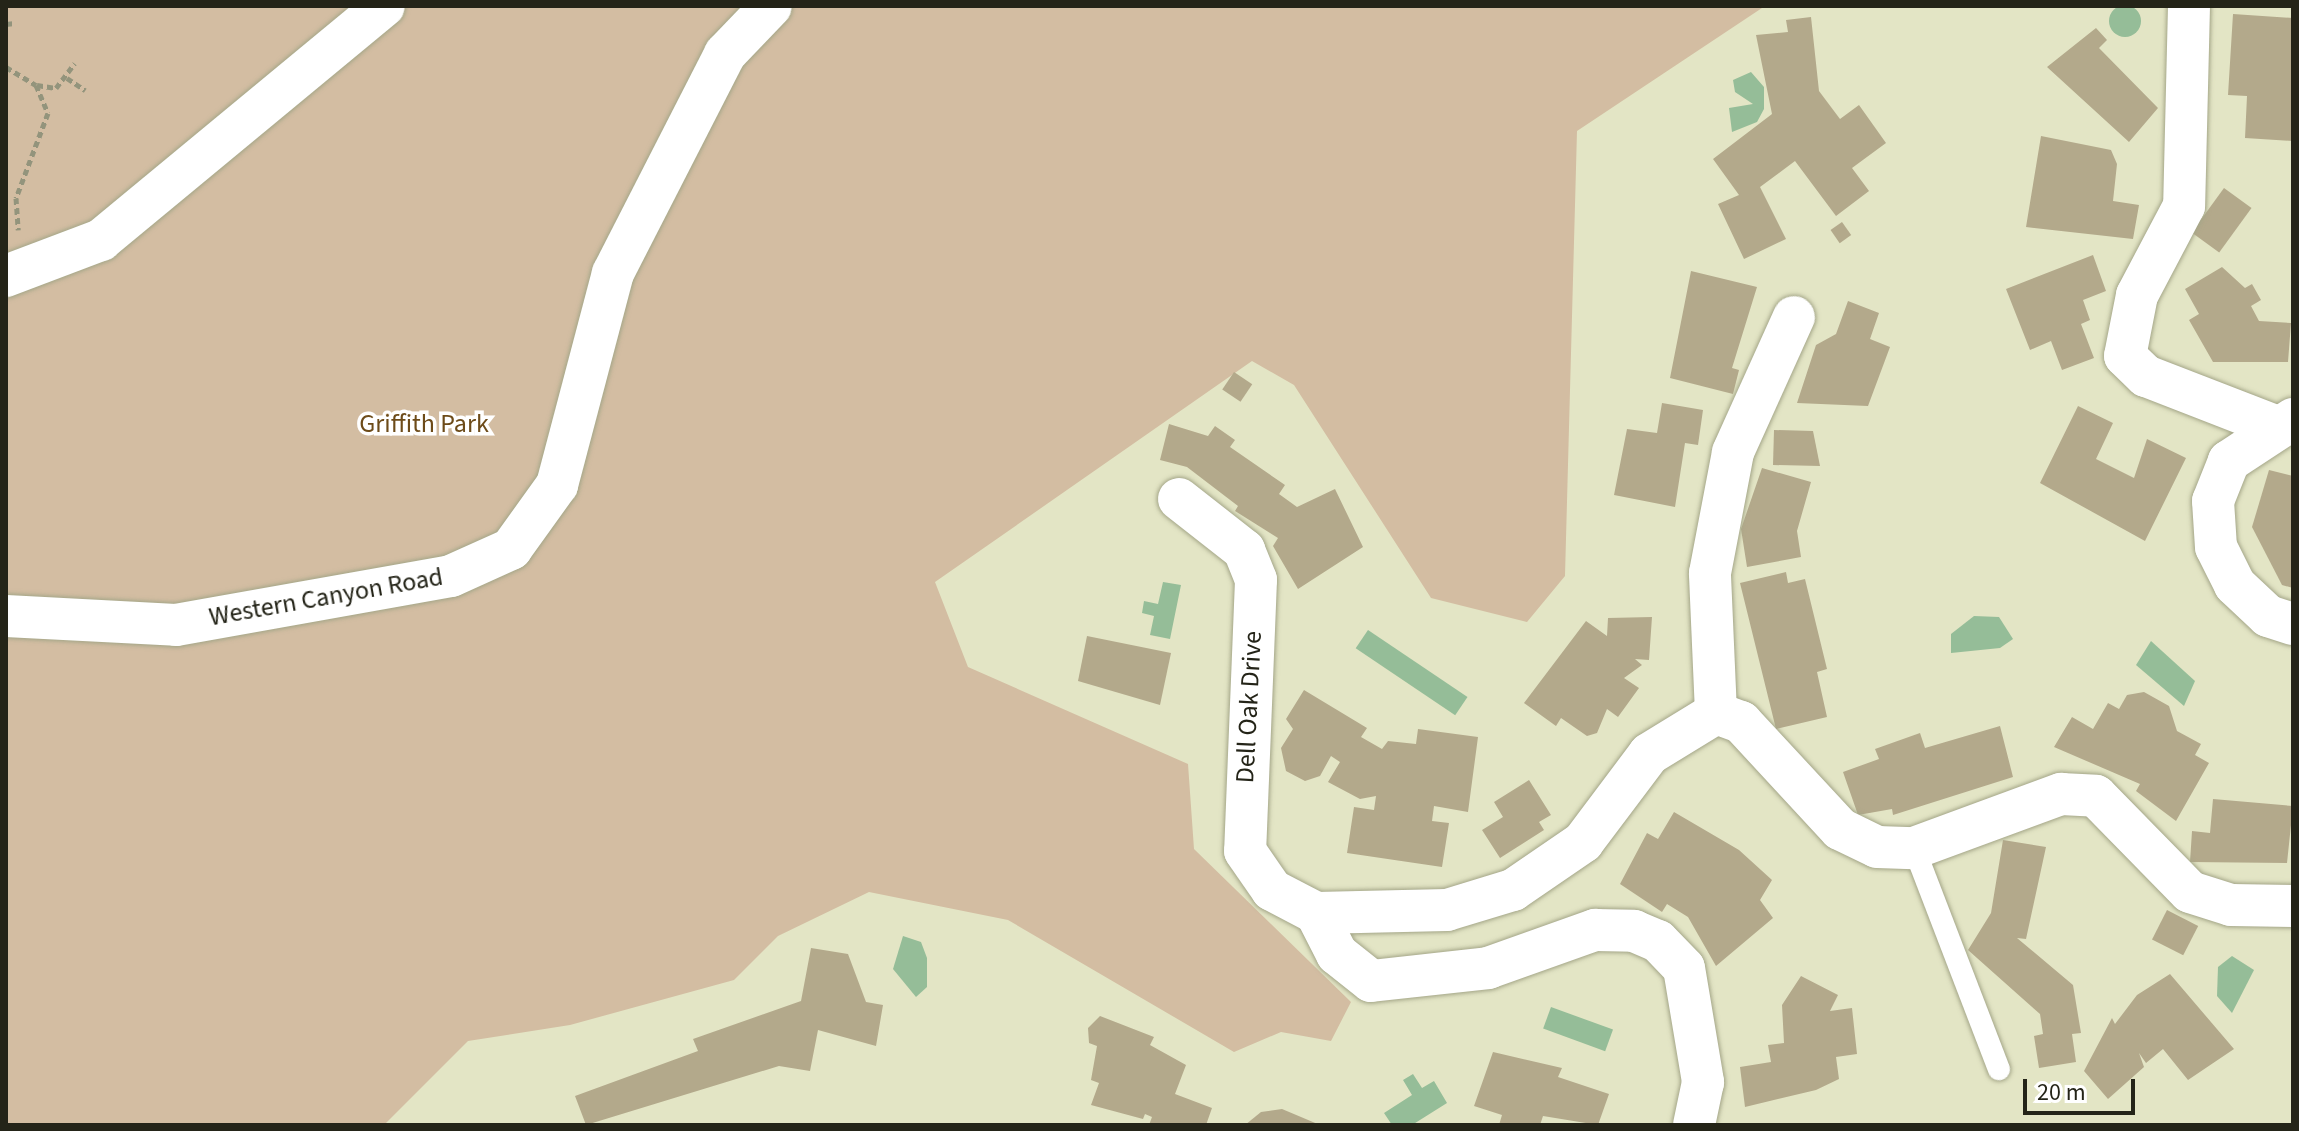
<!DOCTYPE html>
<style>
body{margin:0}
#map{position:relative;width:2299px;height:1131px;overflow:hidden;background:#e3e5c5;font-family:"Source Sans 3",sans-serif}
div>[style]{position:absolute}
.green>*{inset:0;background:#d3bda2}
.water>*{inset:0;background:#95bd98;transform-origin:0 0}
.round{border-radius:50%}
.building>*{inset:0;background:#b3a98b;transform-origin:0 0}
.path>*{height:5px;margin-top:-2.5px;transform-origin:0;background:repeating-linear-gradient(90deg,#93947c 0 6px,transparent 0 10px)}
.roads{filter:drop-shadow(0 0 2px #a4a688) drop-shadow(0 0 2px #a4a688)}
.lane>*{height:22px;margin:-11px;padding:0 11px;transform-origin:11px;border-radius:11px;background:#fff}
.street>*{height:42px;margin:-21px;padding:0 21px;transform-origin:21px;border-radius:21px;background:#fff}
span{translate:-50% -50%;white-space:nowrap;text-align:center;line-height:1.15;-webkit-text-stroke:7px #fff;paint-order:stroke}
.park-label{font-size:26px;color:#6d4b19}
.street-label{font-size:26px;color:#242418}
.frame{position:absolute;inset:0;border:8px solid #242418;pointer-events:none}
.scale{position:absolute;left:2023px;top:1079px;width:112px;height:36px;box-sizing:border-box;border:4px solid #242418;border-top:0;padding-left:10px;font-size:24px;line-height:28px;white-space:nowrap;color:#242418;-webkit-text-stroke:6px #fff;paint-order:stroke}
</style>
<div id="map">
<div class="green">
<i style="clip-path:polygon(6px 6px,1765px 6px,1577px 131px,1565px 576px,1527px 622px,1431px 598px,1294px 385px,1252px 361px,935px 582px,968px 667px,1188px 764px,1194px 849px,1351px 1002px,1331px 1041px,1281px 1032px,1234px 1052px,1008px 920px,869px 892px,778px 936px,734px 980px,570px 1025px,468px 1041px,384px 1125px,6px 1125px)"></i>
</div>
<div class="water">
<i class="round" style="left:2109px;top:5px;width:32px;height:32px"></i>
<i style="clip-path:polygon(1751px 72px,1764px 87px,1764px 109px,1757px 122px,1732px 132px,1729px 108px,1753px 104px,1735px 92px,1733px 80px)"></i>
<i style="clip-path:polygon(1163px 582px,1181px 585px,1170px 639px,1150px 635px,1154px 616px,1142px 613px,1144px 601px,1158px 604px)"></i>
<i style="clip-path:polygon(1974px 616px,1999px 617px,2013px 639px,2000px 648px,1951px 653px,1951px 634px)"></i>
<i style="left:1368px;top:630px;width:120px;height:22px;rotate:34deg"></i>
<i style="clip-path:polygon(2151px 641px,2195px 681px,2184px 706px,2136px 665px)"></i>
<i style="clip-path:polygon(903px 936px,921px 942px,927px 958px,927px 987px,916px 997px,893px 969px)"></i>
<i style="clip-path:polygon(2232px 956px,2254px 970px,2232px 1013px,2217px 996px,2218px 967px)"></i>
<i style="left:1551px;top:1007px;width:66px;height:23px;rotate:20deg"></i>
<i style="clip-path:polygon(1413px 1074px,1422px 1088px,1434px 1081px,1447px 1103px,1412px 1125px,1392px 1125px,1384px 1113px,1412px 1095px,1403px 1080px)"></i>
</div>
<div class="building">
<i style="clip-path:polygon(2233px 14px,2293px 18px,2292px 141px,2245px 138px,2247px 96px,2228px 95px)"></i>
<i style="clip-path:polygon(1811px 17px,1819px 91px,1840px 119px,1859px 105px,1886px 143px,1852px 168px,1869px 191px,1836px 216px,1795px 161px,1760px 187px,1786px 239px,1744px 259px,1718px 204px,1739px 195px,1713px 159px,1772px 114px,1756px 35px,1788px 32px,1786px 20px)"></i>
<i style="clip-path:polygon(2096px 28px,2107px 40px,2099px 48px,2158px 108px,2129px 142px,2047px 67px)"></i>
<i style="clip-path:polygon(2041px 136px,2111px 150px,2117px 164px,2113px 201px,2139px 205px,2133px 239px,2026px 227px)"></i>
<i style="left:2224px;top:188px;width:34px;height:55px;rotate:36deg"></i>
<i style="left:1842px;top:222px;width:16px;height:14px;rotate:55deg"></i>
<i style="clip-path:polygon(2093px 255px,2106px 291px,2083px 300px,2090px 320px,2081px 324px,2094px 358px,2062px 370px,2051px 341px,2030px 350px,2006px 289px)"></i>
<i style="clip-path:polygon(2222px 267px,2245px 288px,2252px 284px,2261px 300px,2251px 306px,2259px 321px,2291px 323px,2288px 362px,2213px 362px,2189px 320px,2199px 314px,2185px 289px)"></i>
<i style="clip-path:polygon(1691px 271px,1757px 287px,1732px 368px,1739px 370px,1733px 394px,1670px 378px)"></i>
<i style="clip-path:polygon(1848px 301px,1879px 313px,1870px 339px,1890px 347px,1868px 406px,1797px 403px,1816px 345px,1836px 334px)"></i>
<i style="left:1234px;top:372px;width:22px;height:21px;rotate:34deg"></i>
<i style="clip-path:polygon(1662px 403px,1703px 410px,1698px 445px,1685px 443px,1675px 507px,1614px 495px,1627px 429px,1657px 433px)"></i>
<i style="clip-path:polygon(2078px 406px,2113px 423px,2096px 459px,2134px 478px,2147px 439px,2186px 458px,2145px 541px,2040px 483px)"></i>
<i style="clip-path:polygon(1169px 424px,1208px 436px,1215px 426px,1235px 440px,1230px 447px,1285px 485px,1279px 494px,1297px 507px,1335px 489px,1363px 547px,1298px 589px,1273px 546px,1278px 538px,1235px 511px,1238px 506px,1187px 467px,1160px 460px)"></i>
<i style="clip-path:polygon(1774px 430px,1813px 431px,1820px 466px,1773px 465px)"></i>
<i style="clip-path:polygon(1762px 468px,1811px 482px,1797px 531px,1801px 557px,1747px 567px,1741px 529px)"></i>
<i style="clip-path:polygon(2269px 470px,2293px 476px,2293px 588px,2282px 585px,2252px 527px)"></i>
<i style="clip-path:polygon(1786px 572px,1788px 583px,1805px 579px,1827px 669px,1817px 672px,1827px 717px,1776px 729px,1740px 583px)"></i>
<i style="clip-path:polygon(1652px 617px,1649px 660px,1635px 659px,1642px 665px,1624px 678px,1639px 688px,1618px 717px,1607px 709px,1597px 733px,1587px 736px,1561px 718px,1556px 726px,1524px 703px,1586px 621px,1607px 636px,1608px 618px)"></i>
<i style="clip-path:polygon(1087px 636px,1171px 653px,1160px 705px,1078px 681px)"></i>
<i style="clip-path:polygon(1304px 690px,1367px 728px,1361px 737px,1382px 749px,1388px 741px,1416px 744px,1418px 729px,1478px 737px,1468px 812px,1434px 806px,1432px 821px,1449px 823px,1442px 867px,1347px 853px,1354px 807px,1374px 810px,1376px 796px,1360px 799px,1328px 782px,1340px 762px,1331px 756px,1320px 776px,1305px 781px,1286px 771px,1281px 748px,1293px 729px,1286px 719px)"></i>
<i style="clip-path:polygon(2144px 692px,2169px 706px,2177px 731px,2201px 744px,2195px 755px,2209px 763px,2176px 821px,2136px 791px,2140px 784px,2054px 747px,2072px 717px,2093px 729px,2108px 703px,2119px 709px,2127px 695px)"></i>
<i style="clip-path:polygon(2000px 726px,2013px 777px,1893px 815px,1892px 809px,1858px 815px,1843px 772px,1879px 759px,1875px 749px,1920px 733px,1925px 748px)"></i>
<i style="clip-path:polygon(1529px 780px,1551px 815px,1539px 822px,1544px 830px,1500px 858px,1482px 830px,1503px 817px,1494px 802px)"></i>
<i style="clip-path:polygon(2213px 799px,2293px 806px,2287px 863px,2190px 862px,2192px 831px,2210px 833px)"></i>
<i style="clip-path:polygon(1674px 812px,1739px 850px,1772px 880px,1760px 900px,1773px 918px,1716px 966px,1688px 917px,1667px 904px,1662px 912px,1620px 884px,1647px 833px,1658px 839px)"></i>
<i style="clip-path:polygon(2003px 840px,2046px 847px,2026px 939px,2017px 938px,2073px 985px,2081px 1033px,2072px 1034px,2076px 1062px,2039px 1068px,2034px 1036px,2043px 1034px,2040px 1014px,1968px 950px,1991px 913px)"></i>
<i style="left:2167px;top:910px;width:35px;height:33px;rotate:27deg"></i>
<i style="clip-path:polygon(811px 948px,848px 954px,866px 1002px,883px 1005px,876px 1046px,818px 1030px,810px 1071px,779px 1066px,586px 1125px,575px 1096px,698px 1051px,693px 1039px,801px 1001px)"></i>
<i style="clip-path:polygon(2170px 974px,2234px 1049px,2188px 1080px,2163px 1049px,2146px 1063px,2139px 1053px,2144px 1067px,2108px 1099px,2084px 1071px,2112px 1018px,2115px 1024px,2137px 995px)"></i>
<i style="clip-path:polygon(1801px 976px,1838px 995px,1830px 1011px,1852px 1008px,1857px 1054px,1836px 1057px,1839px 1079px,1816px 1090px,1745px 1107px,1740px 1067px,1771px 1062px,1768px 1045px,1784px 1043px,1782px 1005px)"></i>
<i style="clip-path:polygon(1100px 1016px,1154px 1037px,1150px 1045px,1186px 1065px,1175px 1094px,1212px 1108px,1206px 1125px,1149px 1125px,1152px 1117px,1145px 1114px,1143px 1119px,1091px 1105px,1099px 1083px,1091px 1080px,1097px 1046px,1089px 1043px,1088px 1028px)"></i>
<i style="clip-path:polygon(1493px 1052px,1562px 1068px,1558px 1077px,1609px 1094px,1598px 1125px,1543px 1116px,1540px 1125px,1499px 1125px,1502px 1115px,1474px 1106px)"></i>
<i style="clip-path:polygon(1282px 1109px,1320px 1125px,1245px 1125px,1261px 1112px)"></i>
</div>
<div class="path">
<i style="left:6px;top:24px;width:9px;rotate:-6deg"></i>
<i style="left:6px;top:67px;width:35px;rotate:31deg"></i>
<i style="left:36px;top:85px;width:30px;rotate:67deg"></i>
<i style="left:48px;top:113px;width:91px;rotate:110.6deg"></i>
<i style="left:16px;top:198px;width:32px;rotate:86deg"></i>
<i style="left:67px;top:78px;width:22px;rotate:34deg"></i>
<i style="left:37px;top:85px;width:19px;rotate:9deg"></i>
<i style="left:56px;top:88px;width:31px;rotate:-53deg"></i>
</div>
<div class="roads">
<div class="lane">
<i style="left:1914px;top:848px;width:237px;rotate:69deg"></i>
</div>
<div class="street">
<i style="left:2189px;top:6px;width:200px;rotate:91.4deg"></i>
<i style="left:2184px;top:206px;width:101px;rotate:117.8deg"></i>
<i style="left:2137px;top:295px;width:62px;rotate:101.1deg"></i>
<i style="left:2125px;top:356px;width:29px;rotate:44deg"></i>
<i style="left:2146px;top:376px;width:138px;rotate:21.2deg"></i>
<i style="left:6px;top:276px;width:102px;rotate:-20.8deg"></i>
<i style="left:101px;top:240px;width:367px;rotate:-39.6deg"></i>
<i style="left:2293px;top:419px;width:77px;rotate:146.7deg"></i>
<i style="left:2229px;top:461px;width:43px;rotate:111.8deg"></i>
<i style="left:2213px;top:501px;width:46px;rotate:86.3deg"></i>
<i style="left:2216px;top:547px;width:42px;rotate:63.4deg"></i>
<i style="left:2235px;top:585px;width:45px;rotate:43.2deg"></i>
<i style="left:2268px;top:616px;width:26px;rotate:18deg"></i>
<i style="left:1179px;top:499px;width:83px;rotate:38.1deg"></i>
<i style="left:1244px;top:550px;width:32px;rotate:68deg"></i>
<i style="left:1256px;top:580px;width:271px;rotate:92.3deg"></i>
<i style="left:1245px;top:851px;width:47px;rotate:55.3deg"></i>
<i style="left:1272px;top:890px;width:50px;rotate:27.6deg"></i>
<i style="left:1316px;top:913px;width:131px;rotate:-1.3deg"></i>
<i style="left:1447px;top:910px;width:69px;rotate:-16.9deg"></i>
<i style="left:1513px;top:890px;width:85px;rotate:-34.4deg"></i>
<i style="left:1583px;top:842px;width:110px;rotate:-53.1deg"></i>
<i style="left:1649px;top:754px;width:79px;rotate:-31.5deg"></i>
<i style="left:1716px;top:713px;width:27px;rotate:20deg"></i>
<i style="left:1741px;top:722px;width:146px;rotate:47.2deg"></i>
<i style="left:1840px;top:829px;width:41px;rotate:25.9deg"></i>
<i style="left:1877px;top:847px;width:37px;rotate:2deg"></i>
<i style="left:1914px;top:848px;width:157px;rotate:-20.2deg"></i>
<i style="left:2061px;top:794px;width:35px;rotate:3deg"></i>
<i style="left:2096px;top:796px;width:134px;rotate:45.6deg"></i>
<i style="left:2190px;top:892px;width:43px;rotate:17.6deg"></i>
<i style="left:2231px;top:905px;width:62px;rotate:0.9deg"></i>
<i style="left:6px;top:616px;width:170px;rotate:3deg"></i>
<i style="left:176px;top:625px;width:279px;rotate:-10.1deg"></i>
<i style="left:451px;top:576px;width:66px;rotate:-24.2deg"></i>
<i style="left:511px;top:549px;width:79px;rotate:-54.3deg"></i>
<i style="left:557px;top:485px;width:219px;rotate:-75.2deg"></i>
<i style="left:613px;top:273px;width:246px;rotate:-62.9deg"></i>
<i style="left:725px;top:54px;width:66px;rotate:-46.2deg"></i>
<i style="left:1716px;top:713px;width:140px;rotate:-92.5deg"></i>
<i style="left:1710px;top:573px;width:123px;rotate:-79.2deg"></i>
<i style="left:1733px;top:452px;width:148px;rotate:-65.7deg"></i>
<i style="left:1316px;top:913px;width:46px;rotate:62.9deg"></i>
<i style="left:1337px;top:954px;width:43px;rotate:38.5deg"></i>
<i style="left:1371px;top:981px;width:118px;rotate:-6.3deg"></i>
<i style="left:1488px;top:968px;width:114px;rotate:-19.6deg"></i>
<i style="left:1595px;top:930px;width:39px;rotate:1deg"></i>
<i style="left:1634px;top:931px;width:26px;rotate:23deg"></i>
<i style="left:1658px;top:941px;width:37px;rotate:46deg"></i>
<i style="left:1684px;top:968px;width:116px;rotate:80.5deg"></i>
<i style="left:1703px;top:1082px;width:44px;rotate:101.8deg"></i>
</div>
</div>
<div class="park-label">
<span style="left:424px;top:424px">Griffith Park</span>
</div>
<div class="street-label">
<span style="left:326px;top:597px;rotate:-10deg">Western Canyon Road</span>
<span style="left:1249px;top:707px;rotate:-87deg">Dell Oak Drive</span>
</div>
<div class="frame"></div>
<div class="scale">20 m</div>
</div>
